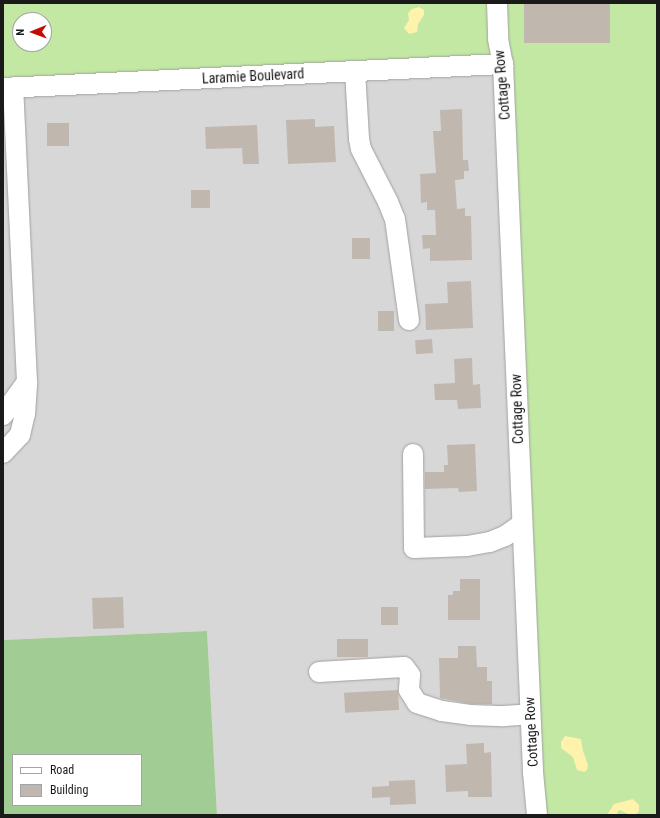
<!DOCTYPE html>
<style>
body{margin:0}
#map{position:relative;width:660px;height:818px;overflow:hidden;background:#ece9df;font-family:"Roboto Condensed",sans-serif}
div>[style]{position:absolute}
.residential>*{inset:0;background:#d8d7d7}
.grass>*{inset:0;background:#c2e8a3}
.forest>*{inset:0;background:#a1cc93}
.sand>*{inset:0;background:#fff2ab}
.building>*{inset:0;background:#c0b8af;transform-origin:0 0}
.roads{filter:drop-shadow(0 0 1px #a1a1a1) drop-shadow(0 0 1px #a1a1a1)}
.minor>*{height:20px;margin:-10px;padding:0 10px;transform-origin:10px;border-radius:10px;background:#fff}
span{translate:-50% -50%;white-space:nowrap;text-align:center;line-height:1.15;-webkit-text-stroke:4px #fff;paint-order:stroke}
.street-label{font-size:14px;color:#1a1a1a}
.frame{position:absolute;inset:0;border:4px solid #1a1a1a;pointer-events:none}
.legend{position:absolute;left:12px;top:754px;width:130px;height:52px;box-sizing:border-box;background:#fff;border:1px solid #a3a3a3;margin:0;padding:5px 7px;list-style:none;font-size:12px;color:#1a1a1a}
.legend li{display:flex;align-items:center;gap:8px;height:20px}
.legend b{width:20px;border:1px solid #a3a3a3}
.north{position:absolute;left:12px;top:12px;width:40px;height:40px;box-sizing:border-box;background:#fff;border:1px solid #a3a3a3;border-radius:50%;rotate:269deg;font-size:11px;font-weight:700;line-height:16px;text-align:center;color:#1a1a1a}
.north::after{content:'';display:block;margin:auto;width:14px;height:18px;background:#c50a00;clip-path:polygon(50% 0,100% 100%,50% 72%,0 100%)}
</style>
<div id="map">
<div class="residential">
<i style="clip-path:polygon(507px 54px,542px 815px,217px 815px,207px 631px,3px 640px,3px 79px)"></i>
</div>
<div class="grass">
<i style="clip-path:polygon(evenodd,3px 3px,657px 3px,657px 815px,542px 815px,507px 54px,3px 79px,3px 3px,20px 20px,44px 20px,44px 44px,20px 44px,20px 20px)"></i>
</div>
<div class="forest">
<i style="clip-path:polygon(evenodd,207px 631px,217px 815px,3px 815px,3px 640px,207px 631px,13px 755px,141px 755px,141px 805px,13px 805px,13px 755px)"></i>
</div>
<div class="sand">
<i style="clip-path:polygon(419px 7px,424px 10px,424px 15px,418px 24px,417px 32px,409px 34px,404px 28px,409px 20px,408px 13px,412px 9px)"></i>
<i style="clip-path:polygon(565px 736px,581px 739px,583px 751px,588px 765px,587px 770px,584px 772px,577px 770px,573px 757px,561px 748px,561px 742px)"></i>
<i style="clip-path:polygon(633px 799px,639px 805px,639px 811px,636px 815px,630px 815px,620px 810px,617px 812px,618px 815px,607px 815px,614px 804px)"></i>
</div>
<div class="building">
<i style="left:524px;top:3px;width:86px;height:40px"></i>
<i style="clip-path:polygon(462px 109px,463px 160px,468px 160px,469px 171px,464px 171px,464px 179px,455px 180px,457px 209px,465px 208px,465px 216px,471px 216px,472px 260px,430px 261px,430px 248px,423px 249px,422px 235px,436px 235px,435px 210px,427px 210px,427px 202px,421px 203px,420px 174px,436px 173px,433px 131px,441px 131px,440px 110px)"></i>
<i style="clip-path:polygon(315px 119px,315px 127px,334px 126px,336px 162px,288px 164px,286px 120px)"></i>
<i style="left:47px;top:123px;width:22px;height:23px"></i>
<i style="clip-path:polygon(257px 125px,259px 164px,243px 164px,242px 148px,206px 149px,205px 127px)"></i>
<i style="left:191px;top:190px;width:19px;height:18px"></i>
<i style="left:352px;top:238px;width:18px;height:21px"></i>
<i style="clip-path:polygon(471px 281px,473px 328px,426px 330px,425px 304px,448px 303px,447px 282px)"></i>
<i style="left:378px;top:311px;width:16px;height:20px"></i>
<i style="left:432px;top:339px;width:14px;height:17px;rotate:86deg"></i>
<i style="clip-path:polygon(472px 358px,473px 385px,480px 384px,481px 408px,458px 409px,457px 400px,435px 400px,434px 384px,455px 383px,454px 359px)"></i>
<i style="clip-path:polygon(475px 444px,477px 491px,459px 492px,458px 488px,425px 489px,425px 472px,444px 472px,444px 465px,448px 465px,447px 445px)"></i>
<i style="clip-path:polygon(460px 579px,480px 579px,480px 620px,448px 620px,448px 595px,453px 595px,453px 591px,460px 591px)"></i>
<i style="left:123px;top:597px;width:31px;height:31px;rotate:88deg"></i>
<i style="left:381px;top:607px;width:17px;height:18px"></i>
<i style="left:337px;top:639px;width:31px;height:18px"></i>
<i style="clip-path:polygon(458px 646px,476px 646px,477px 667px,487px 667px,487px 681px,492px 681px,492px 704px,471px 704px,440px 698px,439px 658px,458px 658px)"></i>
<i style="left:398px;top:690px;width:20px;height:54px;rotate:87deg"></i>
<i style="clip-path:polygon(484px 743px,484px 753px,491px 752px,492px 797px,468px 797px,468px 791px,446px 792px,445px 765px,467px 764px,466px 744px)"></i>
<i style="clip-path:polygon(415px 780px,416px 804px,390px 805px,390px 797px,372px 798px,372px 787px,389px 786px,389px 781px)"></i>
</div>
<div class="roads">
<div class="minor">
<i style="left:497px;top:3px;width:36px;rotate:88deg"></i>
<i style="left:498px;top:39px;width:25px;rotate:79deg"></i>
<i style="left:503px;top:64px;width:709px;rotate:87.57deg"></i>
<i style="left:533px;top:772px;width:43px;rotate:84.7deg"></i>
<i style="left:355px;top:71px;width:68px;rotate:86.6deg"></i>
<i style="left:359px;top:139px;width:10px;rotate:79deg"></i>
<i style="left:361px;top:149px;width:59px;rotate:63deg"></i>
<i style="left:388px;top:202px;width:18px;rotate:68deg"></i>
<i style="left:395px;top:219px;width:102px;rotate:82.1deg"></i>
<i style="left:3px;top:88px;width:501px;rotate:-2.75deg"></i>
<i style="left:3px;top:415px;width:41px;rotate:-54deg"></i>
<i style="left:3px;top:453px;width:25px;rotate:-47deg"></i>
<i style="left:20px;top:435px;width:22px;rotate:-77deg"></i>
<i style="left:25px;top:414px;width:32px;rotate:-86deg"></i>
<i style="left:27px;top:382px;width:295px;rotate:-92.7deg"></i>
<i style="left:413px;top:454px;width:94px;rotate:89.4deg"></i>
<i style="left:414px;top:548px;width:53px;rotate:-2.2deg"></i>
<i style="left:467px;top:546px;width:23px;rotate:-10deg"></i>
<i style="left:490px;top:542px;width:16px;rotate:-22deg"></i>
<i style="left:505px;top:536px;width:21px;rotate:-35deg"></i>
<i style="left:319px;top:672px;width:85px;rotate:-3.4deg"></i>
<i style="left:404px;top:667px;width:10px;rotate:53deg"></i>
<i style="left:410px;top:675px;width:15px;rotate:94deg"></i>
<i style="left:409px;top:690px;width:15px;rotate:58deg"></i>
<i style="left:417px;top:703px;width:26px;rotate:18deg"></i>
<i style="left:442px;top:711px;width:28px;rotate:8deg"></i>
<i style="left:470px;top:715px;width:34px;rotate:2deg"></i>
<i style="left:504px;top:716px;width:26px;rotate:-4deg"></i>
</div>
</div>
<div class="street-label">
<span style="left:253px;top:76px;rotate:-3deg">Laramie Boulevard</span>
<span style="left:502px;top:85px;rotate:-95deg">Cottage Row</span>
<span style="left:517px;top:409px;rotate:-92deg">Cottage Row</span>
<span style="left:531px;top:732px;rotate:-93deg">Cottage Row</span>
</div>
<div class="frame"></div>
<ul class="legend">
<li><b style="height:5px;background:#fff"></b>Road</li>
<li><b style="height:11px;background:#c0b8af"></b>Building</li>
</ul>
<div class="north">N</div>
</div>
